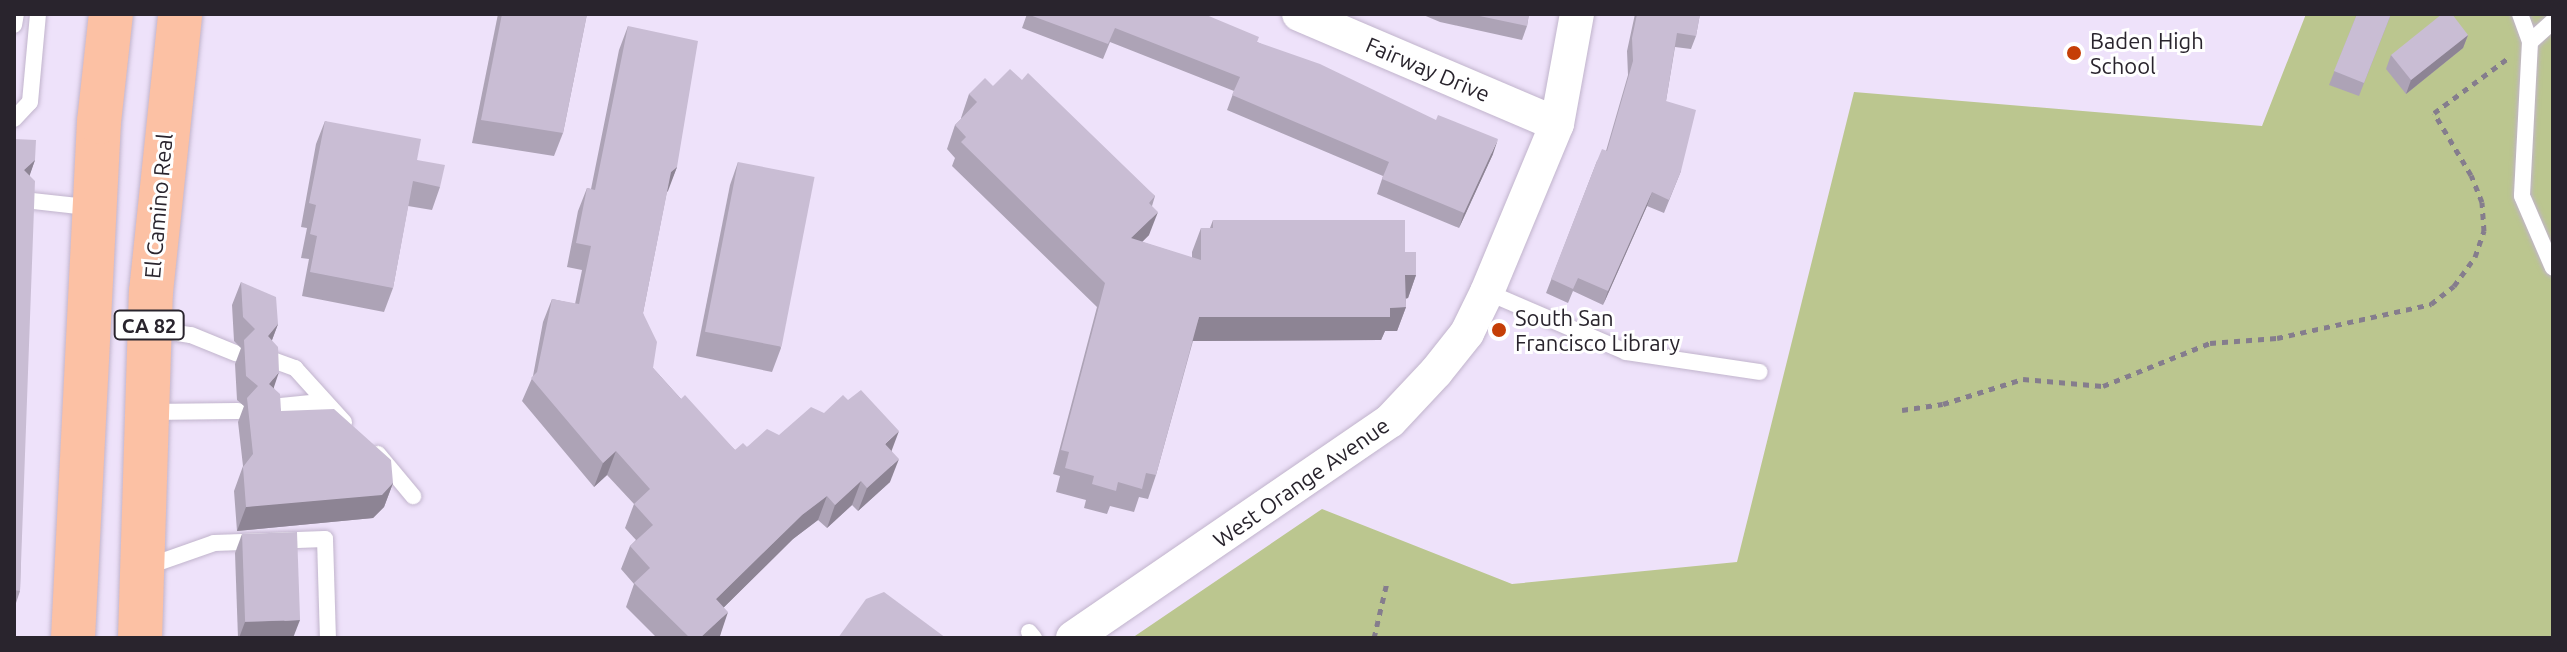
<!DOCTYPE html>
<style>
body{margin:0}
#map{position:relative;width:2567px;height:652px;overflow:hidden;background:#eee2fa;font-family:Ubuntu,sans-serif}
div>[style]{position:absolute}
.green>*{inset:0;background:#bbc68f}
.path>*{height:5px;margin-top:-2.5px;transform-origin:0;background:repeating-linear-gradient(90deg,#857d8d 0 6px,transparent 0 12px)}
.roads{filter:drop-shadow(0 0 2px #c1b4cc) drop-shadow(0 0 2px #c1b4cc)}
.lane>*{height:16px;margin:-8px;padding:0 8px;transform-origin:8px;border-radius:8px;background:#fff}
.street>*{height:34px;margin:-17px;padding:0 17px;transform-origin:17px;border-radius:17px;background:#fff}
.primary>*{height:44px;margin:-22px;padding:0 22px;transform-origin:22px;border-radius:22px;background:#fcc1a4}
.wall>*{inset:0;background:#ada3b6}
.shaded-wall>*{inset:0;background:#8d8494}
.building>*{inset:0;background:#c9bdd4;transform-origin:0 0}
.dots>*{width:22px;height:22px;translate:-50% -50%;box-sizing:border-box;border:4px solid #fff;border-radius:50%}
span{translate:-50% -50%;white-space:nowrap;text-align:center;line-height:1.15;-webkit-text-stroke:6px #fff;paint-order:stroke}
.shield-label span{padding:2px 6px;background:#fff;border:2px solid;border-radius:6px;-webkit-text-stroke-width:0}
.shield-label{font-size:20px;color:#29242d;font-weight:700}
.poi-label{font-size:22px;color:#29242d}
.left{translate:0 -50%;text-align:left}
.street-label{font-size:22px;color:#29242d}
.frame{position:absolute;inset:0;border:16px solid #29242d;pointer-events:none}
</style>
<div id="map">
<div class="green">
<i style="clip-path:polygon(2306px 14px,2553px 14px,2553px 638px,1132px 638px,1322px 509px,1512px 584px,1737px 562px,1854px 92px,2262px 126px)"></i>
</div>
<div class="path">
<i style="left:1902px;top:410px;width:41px;rotate:-8.3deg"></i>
<i style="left:1943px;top:404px;width:84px;rotate:-17.4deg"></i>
<i style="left:2023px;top:379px;width:80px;rotate:5deg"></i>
<i style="left:2103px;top:386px;width:115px;rotate:-21.9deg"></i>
<i style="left:2210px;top:343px;width:67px;rotate:-4.3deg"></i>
<i style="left:2277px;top:338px;width:158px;rotate:-12.4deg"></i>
<i style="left:2431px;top:304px;width:29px;rotate:-38deg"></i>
<i style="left:2454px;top:286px;width:36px;rotate:-54deg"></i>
<i style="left:2475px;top:257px;width:28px;rotate:-71deg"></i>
<i style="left:2484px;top:231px;width:29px;rotate:-94deg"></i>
<i style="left:2482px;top:202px;width:29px;rotate:-112deg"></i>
<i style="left:2471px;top:175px;width:72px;rotate:-120.8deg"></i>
<i style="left:2434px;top:113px;width:92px;rotate:-36.6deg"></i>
<i style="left:1374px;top:638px;width:57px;rotate:-76.9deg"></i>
</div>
<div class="roads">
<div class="lane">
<i style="left:2520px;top:14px;width:30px;rotate:70deg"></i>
<i style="left:2530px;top:42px;width:154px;rotate:93deg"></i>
<i style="left:2522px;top:196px;width:78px;rotate:66.7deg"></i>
<i style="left:14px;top:25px;width:11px;rotate:-80deg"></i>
<i style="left:2530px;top:42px;width:31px;rotate:-42deg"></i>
<i style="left:14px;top:119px;width:23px;rotate:-47deg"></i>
<i style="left:30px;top:102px;width:88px;rotate:-84.8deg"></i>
<i style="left:24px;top:200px;width:71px;rotate:6.4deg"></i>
<i style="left:1487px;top:292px;width:151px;rotate:23.3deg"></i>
<i style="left:1626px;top:352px;width:135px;rotate:8.5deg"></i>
<i style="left:152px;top:329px;width:39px;rotate:9deg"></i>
<i style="left:191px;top:335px;width:48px;rotate:22.2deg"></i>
<i style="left:270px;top:359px;width:27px;rotate:20deg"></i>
<i style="left:295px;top:368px;width:73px;rotate:47.8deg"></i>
<i style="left:271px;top:407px;width:50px;rotate:-5.7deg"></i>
<i style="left:149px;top:412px;width:89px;rotate:-0.6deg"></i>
<i style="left:378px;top:454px;width:55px;rotate:50.2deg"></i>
<i style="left:146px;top:567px;width:72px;rotate:-19.4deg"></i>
<i style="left:214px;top:543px;width:111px;rotate:-2.1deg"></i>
<i style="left:325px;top:539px;width:99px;rotate:88.3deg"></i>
<i style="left:1029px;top:632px;width:8px;rotate:50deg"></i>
</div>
<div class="street">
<i style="left:1299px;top:14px;width:280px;rotate:23.1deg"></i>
<i style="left:1073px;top:638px;width:384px;rotate:-34.4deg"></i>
<i style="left:1390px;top:421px;width:67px;rotate:-46.8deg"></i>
<i style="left:1436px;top:372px;width:50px;rotate:-51.5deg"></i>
<i style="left:1467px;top:333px;width:46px;rotate:-64deg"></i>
<i style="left:1487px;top:292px;width:182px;rotate:-67.4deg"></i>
<i style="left:1557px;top:124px;width:112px;rotate:-79.7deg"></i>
</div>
<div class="primary">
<i style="left:73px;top:638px;width:517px;rotate:-87.12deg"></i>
<i style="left:99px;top:122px;width:109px;rotate:-83.7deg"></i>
<i style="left:140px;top:638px;width:346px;rotate:-88.2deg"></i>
<i style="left:151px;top:292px;width:280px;rotate:-84deg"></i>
</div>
</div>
<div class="wall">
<i style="clip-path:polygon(498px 14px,587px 14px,563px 133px,554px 156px,472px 143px)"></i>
<i style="clip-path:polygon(1027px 14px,1257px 42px,1493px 154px,1459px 228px,1377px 194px,1383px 176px,1227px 110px,1234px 91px,1110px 42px,1103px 59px,1022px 28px)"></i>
<i style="clip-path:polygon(1421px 14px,1529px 14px,1527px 26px,1522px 40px,1440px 22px)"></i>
<i style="clip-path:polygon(1635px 14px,1700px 14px,1696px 36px,1691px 49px,1675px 47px,1666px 101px,1681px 171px,1664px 213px,1647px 206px,1603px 305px,1573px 291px,1568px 303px,1546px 293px,1597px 161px,1606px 151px,1628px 75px,1627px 51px)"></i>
<i style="clip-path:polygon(2357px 14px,2391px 14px,2359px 96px,2329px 85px)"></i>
<i style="clip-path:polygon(628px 26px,677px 167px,667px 191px,643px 313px,653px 368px,681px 399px,735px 450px,747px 447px,779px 435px,892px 451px,890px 482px,858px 511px,852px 505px,827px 528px,818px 520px,793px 539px,724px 607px,720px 636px,717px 638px,657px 638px,626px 607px,634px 584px,621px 569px,630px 546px,636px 540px,625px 528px,634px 504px,607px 475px,594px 487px,522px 401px,533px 376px,543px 322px,552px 299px,575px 304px,582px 270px,567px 267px,578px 211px,587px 188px,591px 189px,619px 50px)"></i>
<i style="clip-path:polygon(2468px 35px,2463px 48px,2406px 94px,2386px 69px,2391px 55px)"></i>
<i style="clip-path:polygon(1022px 80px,1155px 196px,1152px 206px,1149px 235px,1142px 242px,1192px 258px,1192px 252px,1201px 228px,1210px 228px,1213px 220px,1405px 252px,1416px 275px,1408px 298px,1406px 299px,1406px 307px,1397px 331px,1385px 331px,1381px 340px,1193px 341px,1156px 475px,1148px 499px,1139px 497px,1134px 512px,1110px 506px,1107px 514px,1084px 508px,1086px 500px,1056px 492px,1060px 476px,1053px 474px,1097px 307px,952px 166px,955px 158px,947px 149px,955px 125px,961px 119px,961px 118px,969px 94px,993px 86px)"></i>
<i style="clip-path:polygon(325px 121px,417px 160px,440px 187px,432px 210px,408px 206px,393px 288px,384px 312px,302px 296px,309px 259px,301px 258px,307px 228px,301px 227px,316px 144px)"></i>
<i style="clip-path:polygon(14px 139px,35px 160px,29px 176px,20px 591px,14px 609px)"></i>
<i style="clip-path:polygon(738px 162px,781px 348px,772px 372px,696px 356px,730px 185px)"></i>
<i style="clip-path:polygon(241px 282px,278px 324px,272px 340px,274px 388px,281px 411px,393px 483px,384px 507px,373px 518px,237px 531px,234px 491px,243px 466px,238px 422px,244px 406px,237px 400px,235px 364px,241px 348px,234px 341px,232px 305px)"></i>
<i style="clip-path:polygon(242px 534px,293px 638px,238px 638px,235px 553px)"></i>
</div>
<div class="shaded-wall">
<i style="clip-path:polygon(2468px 35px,2463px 48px,2406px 94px,2411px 80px)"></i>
<i style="clip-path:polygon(1498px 139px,1493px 154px,1459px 228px,1464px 213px)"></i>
<i style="clip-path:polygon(35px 160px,25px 189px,24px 170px)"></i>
<i style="clip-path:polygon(677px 167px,668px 191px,663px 196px,671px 172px)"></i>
<i style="clip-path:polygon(1652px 192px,1647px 206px,1603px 305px,1608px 291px)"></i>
<i style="clip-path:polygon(1158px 212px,1149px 235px,1122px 262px,1131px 238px)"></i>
<i style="clip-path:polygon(1405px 275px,1416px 275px,1408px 298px,1397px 299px)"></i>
<i style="clip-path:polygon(1406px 307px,1397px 331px,1385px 331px,1381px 340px,1191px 341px,1199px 317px)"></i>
<i style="clip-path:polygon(278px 324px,269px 348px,268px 336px)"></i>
<i style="clip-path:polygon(279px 372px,271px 396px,269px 384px)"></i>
<i style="clip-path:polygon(899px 431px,890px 455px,885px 444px)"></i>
<i style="clip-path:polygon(616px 451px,607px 475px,594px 487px,603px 463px)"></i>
<i style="clip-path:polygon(899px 459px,890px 482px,858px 511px,867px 488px)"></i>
<i style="clip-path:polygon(861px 481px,852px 505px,827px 528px,835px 505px)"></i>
<i style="clip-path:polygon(393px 483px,384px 507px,373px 518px,237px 531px,246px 507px)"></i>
<i style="clip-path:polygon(827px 496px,818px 520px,793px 539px,708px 623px,716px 599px,802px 515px)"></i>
<i style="clip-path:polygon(728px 612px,720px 636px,717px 638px,700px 638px)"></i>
<i style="clip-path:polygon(300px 620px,293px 638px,239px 638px,245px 622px)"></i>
</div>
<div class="building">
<i style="clip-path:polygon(502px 14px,587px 14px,563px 133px,481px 120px)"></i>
<i style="clip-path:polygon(1027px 14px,1204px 14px,1259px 37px,1257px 42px,1320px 64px,1436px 120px,1438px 115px,1498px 139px,1464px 213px,1382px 179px,1389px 162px,1232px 95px,1240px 77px,1115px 28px,1108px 44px)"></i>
<i style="clip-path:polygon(1470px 14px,1529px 14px,1527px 26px)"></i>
<i style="clip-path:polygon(1637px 14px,1700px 14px,1696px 36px,1677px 33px,1666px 101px,1696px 110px,1681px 171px,1669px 200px,1652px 192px,1608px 291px,1578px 278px,1573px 289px,1551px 279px,1597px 161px,1602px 149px,1607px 151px,1633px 61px,1632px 38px)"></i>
<i style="clip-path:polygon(2357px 14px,2391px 14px,2364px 83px,2334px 71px)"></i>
<i style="clip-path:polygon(2442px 14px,2452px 14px,2468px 35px,2411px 80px,2391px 55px)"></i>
<i style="clip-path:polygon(628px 26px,698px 41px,677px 167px,671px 172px,643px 313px,657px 342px,653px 368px,681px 399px,685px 395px,735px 450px,743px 443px,747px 447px,767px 429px,779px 435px,811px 407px,824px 413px,843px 395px,848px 400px,861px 390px,899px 431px,885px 444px,899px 459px,867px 488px,861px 481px,835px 505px,827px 496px,802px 515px,716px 599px,728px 612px,700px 638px,690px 638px,634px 583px,650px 568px,630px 546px,653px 525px,634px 504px,650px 489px,616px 451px,603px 463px,531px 378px,537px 372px,552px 299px,579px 304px,591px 246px,576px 243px,587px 188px,595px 190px)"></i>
<i style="clip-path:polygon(1010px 69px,1022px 80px,1028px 73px,1155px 196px,1149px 203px,1158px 212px,1131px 238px,1201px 260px,1201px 228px,1213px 228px,1213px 220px,1405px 220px,1405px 252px,1416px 252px,1416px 275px,1405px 275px,1406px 307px,1390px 308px,1390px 317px,1199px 317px,1156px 475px,1146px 473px,1142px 489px,1118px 482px,1116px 491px,1092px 484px,1094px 476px,1065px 468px,1069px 452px,1061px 450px,1105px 283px,961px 142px,966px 137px,955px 125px,977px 102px,969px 94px,985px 78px,993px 86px)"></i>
<i style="clip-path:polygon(325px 121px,421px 139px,417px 160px,445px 165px,440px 187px,413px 181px,393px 288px,310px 272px,317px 236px,310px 234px,316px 205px,309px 203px)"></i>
<i style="clip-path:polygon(14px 139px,36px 140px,35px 160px,24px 170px,35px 181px,20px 591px,14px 590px)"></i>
<i style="left:738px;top:162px;width:78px;height:173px;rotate:11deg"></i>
<i style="clip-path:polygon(241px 282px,276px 297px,278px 324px,268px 336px,278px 347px,279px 372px,269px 384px,280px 394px,281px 411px,334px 409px,391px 460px,393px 483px,382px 495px,246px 507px,243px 467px,253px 454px,247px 398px,258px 386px,246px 376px,244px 340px,255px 329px,243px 317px)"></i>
<i style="left:297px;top:532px;width:88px;height:55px;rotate:88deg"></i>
<i style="clip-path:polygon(884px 592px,946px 638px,838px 638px,866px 599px)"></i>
</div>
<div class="dots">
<i style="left:2074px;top:53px;background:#c53e07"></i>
<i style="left:1499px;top:330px;background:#c53e07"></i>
</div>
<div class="shield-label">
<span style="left:149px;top:325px">CA 82</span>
</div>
<div class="poi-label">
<span class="left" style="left:2090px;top:53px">Baden High<br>School</span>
<span class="left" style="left:1515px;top:330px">South San<br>Francisco Library</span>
</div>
<div class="street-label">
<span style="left:1428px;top:69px;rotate:23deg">Fairway Drive</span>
<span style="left:158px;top:206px;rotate:-85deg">El Camino Real</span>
<span style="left:1301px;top:482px;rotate:-35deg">West Orange Avenue</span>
</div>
<div class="frame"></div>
</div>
